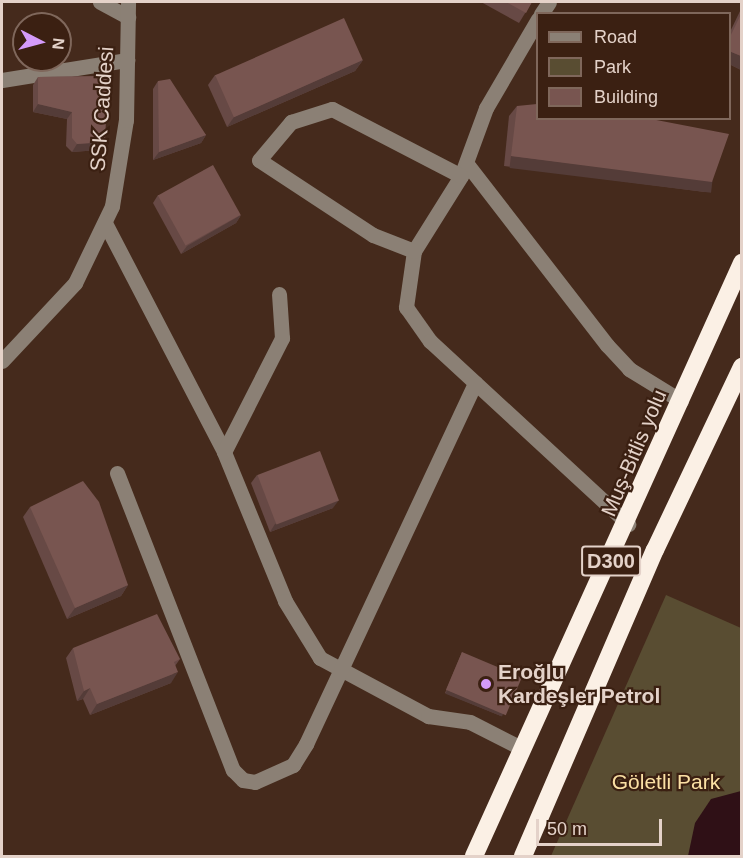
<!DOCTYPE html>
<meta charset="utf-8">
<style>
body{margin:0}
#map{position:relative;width:743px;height:858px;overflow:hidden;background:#452a1c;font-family:Arial,sans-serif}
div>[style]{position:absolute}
.green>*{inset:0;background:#594d32}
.water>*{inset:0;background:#2f1016}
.minor>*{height:15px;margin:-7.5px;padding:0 7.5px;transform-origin:7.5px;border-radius:7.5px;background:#8b8075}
.highway>*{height:18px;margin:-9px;padding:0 9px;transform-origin:9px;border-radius:9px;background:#fbf0e5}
.wall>*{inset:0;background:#674945}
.shaded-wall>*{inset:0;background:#543c38;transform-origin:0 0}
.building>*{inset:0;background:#785550;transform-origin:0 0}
.dots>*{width:16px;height:16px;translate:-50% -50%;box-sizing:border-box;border:3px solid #3b2012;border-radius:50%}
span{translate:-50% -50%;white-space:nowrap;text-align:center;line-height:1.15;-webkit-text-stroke:4.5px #3b2012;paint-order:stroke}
.shield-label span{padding:2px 4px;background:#3b2012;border:2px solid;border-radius:4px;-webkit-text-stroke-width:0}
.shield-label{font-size:20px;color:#e4d2c9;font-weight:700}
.street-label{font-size:21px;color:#e4d2c9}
.poi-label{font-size:21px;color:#e4d2c9;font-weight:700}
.left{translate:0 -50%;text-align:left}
.park-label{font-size:21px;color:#fbe0a4}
.frame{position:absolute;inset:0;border:3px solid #e4d2c9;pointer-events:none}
.legend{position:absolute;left:536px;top:12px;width:195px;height:108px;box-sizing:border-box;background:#3b2012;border:2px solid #7f675b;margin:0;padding:8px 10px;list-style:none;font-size:18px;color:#e4d2c9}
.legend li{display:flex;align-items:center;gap:12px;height:30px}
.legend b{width:30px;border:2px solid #7f675b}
.north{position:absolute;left:12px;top:12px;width:60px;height:60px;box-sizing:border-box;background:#3b2012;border:2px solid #7f675b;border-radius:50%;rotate:96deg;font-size:16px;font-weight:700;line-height:24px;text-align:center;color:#e4d2c9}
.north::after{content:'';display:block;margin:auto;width:21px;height:27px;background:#d59bfa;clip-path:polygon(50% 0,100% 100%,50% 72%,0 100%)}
.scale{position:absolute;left:536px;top:819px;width:126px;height:27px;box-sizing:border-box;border:3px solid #e4d2c9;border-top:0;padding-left:8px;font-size:18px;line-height:21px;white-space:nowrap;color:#e4d2c9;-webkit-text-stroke:4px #3b2012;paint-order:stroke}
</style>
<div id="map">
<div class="green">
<i style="clip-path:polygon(666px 595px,741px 628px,741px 856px,551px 856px)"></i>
</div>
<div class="water">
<i style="clip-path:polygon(741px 791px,741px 856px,688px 856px,695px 823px,711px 799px)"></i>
</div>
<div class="minor">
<i style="left:100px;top:2px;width:32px;rotate:28deg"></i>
<i style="left:541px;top:14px;width:14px;rotate:-56deg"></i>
<i style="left:538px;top:19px;width:103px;rotate:120.3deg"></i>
<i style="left:486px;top:108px;width:72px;rotate:110.2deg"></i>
<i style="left:461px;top:176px;width:89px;rotate:122.1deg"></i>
<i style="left:414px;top:251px;width:57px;rotate:98.1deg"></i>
<i style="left:406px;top:307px;width:42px;rotate:54.8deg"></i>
<i style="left:430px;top:341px;width:270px;rotate:42.7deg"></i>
<i style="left:2px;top:80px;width:127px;rotate:-9.1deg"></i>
<i style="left:467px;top:164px;width:229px;rotate:52.3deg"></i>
<i style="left:607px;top:345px;width:33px;rotate:47deg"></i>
<i style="left:629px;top:369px;width:61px;rotate:31.6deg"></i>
<i style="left:105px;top:223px;width:258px;rotate:62.5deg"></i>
<i style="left:224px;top:452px;width:161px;rotate:67.7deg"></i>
<i style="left:285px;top:601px;width:67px;rotate:58.4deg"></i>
<i style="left:320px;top:658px;width:123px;rotate:28.2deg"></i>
<i style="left:428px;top:716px;width:42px;rotate:8.1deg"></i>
<i style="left:470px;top:722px;width:59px;rotate:27deg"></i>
<i style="left:414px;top:251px;width:44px;rotate:-158.7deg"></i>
<i style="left:373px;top:235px;width:136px;rotate:-146.7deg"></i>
<i style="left:259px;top:160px;width:50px;rotate:-49.9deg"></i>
<i style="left:291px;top:122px;width:43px;rotate:-17.6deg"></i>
<i style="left:332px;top:109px;width:145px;rotate:27.4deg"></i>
<i style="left:2px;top:361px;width:107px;rotate:-46.9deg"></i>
<i style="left:75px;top:283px;width:85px;rotate:-64.3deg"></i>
<i style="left:112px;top:206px;width:87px;rotate:-80.8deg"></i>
<i style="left:126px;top:120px;width:118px;rotate:-89deg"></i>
<i style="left:224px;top:452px;width:128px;rotate:-63deg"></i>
<i style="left:282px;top:338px;width:44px;rotate:-93.9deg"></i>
<i style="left:117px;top:473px;width:319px;rotate:68.7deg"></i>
<i style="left:233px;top:770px;width:14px;rotate:45deg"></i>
<i style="left:243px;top:780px;width:12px;rotate:9deg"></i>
<i style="left:255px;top:782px;width:42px;rotate:-24.1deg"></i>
<i style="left:293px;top:765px;width:25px;rotate:-58deg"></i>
<i style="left:306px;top:744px;width:399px;rotate:-64.9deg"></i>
</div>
<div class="highway">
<i style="left:474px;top:856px;width:651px;rotate:-65.68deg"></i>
<i style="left:523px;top:856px;width:333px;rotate:-66.7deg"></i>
<i style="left:655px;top:550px;width:203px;rotate:-64.6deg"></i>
</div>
<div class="wall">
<i style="clip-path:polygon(481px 2px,532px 2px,519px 23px)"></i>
<i style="clip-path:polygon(741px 9px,741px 70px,729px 64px,729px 34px)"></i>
<i style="clip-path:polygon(363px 60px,355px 71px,227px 127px,208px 85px,215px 75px)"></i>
<i style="clip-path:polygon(108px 76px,99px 150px,72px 152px,66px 146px,67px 119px,33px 112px,33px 85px,38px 77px)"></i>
<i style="clip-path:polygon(158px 81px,206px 135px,201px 143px,153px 160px,153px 89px)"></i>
<i style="clip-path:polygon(517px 106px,712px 182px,705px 192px,504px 166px,509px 116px)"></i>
<i style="clip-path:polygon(158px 195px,241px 215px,236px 223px,181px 254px,153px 203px)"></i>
<i style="clip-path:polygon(257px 475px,333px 508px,270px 532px,251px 483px)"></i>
<i style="clip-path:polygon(30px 507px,128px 585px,121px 596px,67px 619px,23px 517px)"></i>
<i style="clip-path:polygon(73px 648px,180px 659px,175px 666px,171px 683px,90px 715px,83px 699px,77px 701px,66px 658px)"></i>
<i style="clip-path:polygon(462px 652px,501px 716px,445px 693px)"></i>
</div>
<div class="shaded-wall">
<i style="clip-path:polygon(729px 51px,741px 56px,741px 70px,729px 64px)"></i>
<i style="clip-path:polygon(363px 60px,355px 71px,227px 127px,234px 117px)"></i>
<i style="clip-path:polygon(38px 104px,72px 112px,67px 119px,33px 112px)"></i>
<i style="clip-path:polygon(206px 135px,201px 143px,153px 160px,159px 152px)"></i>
<i style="clip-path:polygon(105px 142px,99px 150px,72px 152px,77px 144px)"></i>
<i style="left:511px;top:156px;width:203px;height:12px;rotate:7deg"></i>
<i style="clip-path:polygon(241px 215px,236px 223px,181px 254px,187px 246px)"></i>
<i style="clip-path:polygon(339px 500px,333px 508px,270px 532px,275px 524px)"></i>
<i style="clip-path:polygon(128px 585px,121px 596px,67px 619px,75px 608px)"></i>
<i style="clip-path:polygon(178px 672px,171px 683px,90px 715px,97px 704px)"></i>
<i style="clip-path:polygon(90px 688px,83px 699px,77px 701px,84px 691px)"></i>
<i style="left:447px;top:690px;width:61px;height:4px;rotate:22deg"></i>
</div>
<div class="building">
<i style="clip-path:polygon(506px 2px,532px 2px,526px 13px)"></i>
<i style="clip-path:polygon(741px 14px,741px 56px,729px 51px,729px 39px)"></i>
<i style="left:344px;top:18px;width:46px;height:141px;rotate:66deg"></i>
<i style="clip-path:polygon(108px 76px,105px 142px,77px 144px,72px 138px,72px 112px,38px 104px,38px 77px)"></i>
<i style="clip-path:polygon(170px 79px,206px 135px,159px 152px,158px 81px)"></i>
<i style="clip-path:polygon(537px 104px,537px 118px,646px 118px,729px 134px,712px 182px,511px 156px,517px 106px)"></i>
<i style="left:213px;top:165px;width:57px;height:63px;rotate:61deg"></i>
<i style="left:320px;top:451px;width:53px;height:67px;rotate:69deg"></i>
<i style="clip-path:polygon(83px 481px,99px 502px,128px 585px,75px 608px,30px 507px)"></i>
<i style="clip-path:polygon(157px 614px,180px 659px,174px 662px,178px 672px,97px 704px,90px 688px,84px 691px,73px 648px)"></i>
<i style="left:462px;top:652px;width:65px;height:41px;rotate:23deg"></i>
</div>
<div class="dots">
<i style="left:486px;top:684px;background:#d59bfa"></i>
</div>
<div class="shield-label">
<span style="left:611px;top:561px">D300</span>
</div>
<div class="street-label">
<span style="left:102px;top:109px;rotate:-86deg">SSK Caddesi</span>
<span style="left:634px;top:453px;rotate:-67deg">Muş-Bitlis yolu</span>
</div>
<div class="poi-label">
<span class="left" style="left:498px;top:684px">Eroğlu<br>Kardeşler Petrol</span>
</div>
<div class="park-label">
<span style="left:666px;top:782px">Göletli Park</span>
</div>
<div class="frame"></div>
<ul class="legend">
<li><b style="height:8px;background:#8b8075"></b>Road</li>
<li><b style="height:16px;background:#594d32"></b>Park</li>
<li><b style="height:16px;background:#785550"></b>Building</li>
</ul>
<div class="north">N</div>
<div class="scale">50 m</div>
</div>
